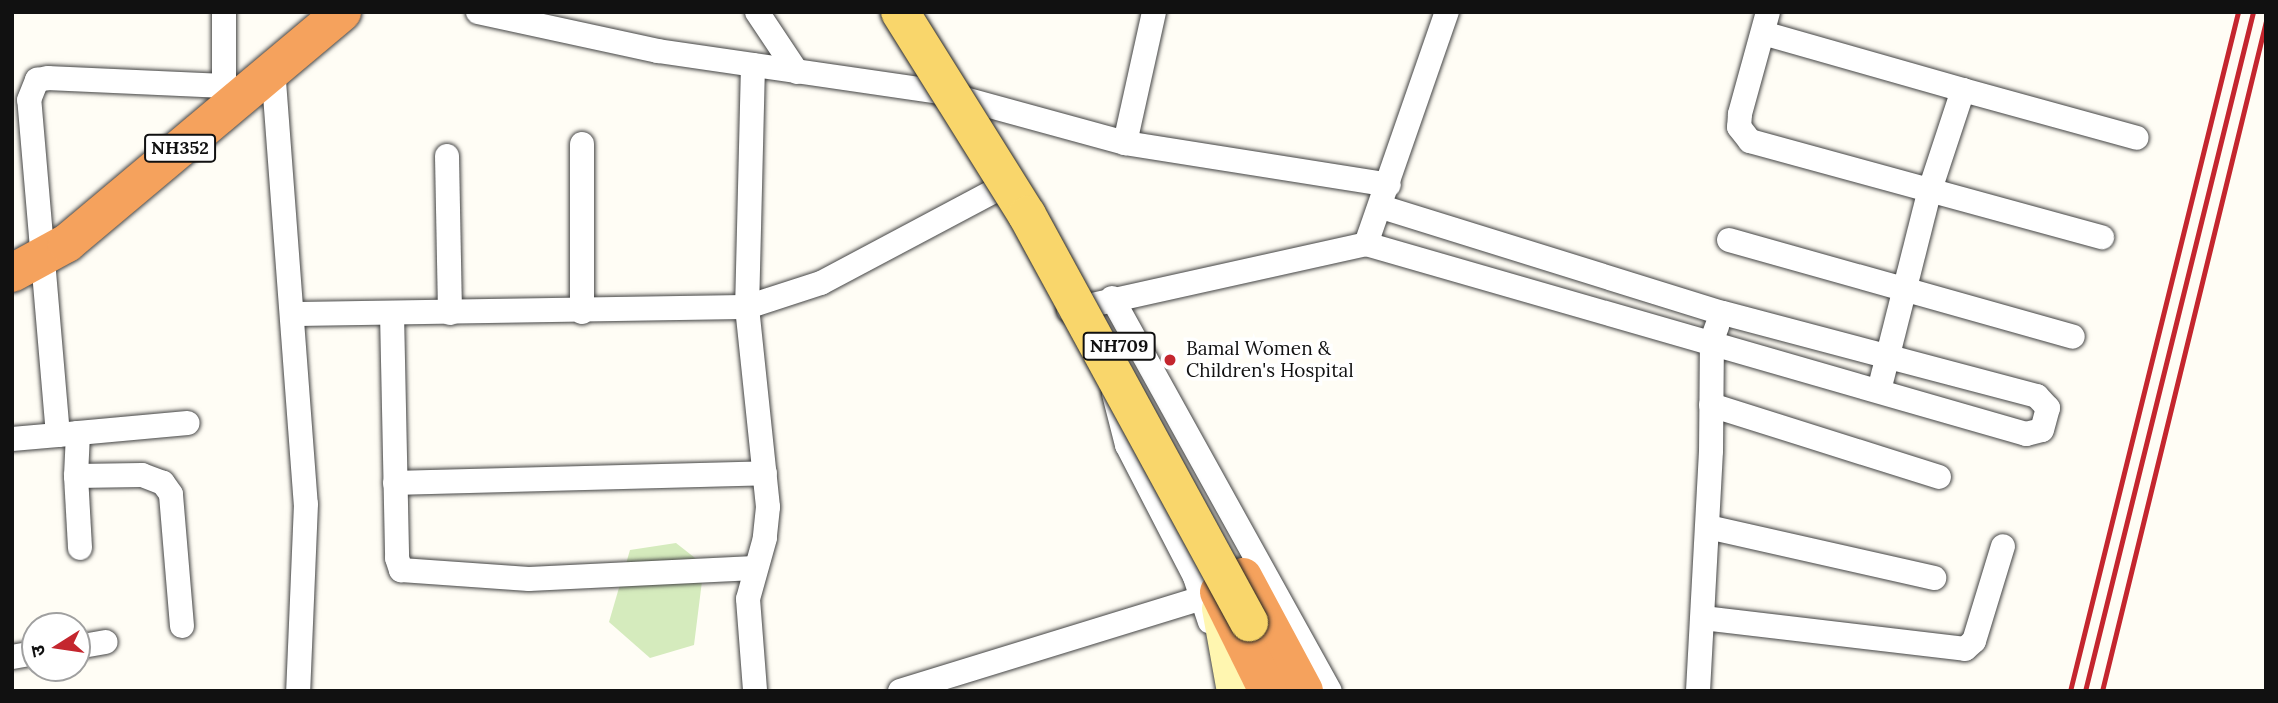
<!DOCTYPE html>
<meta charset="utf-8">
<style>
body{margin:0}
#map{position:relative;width:2278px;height:703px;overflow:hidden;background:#fffdf5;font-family:Lora,"Noto Sans Devanagari",serif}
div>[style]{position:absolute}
.green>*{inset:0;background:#d5ebbd}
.roads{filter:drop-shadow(0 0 2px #444) drop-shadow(0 0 2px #444)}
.street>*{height:24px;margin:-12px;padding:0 12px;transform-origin:12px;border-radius:12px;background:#fff}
.secondary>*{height:35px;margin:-17.5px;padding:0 17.5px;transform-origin:17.5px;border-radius:17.5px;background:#fff6b0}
.highway>*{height:38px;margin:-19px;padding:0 19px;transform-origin:19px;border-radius:19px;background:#f5a25d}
.rail>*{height:5px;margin:-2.5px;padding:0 2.5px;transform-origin:2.5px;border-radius:2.5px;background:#c4262e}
.bridges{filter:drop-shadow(0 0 2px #222) drop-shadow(0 0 2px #222)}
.primary-bridge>*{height:38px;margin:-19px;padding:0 19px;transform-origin:19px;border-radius:19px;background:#f9d66b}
.dots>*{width:19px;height:19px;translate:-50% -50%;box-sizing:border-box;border:4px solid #fff;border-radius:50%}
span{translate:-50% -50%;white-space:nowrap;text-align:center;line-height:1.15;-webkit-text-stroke:7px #fff;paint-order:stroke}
.shield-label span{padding:2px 5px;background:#fff;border:2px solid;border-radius:5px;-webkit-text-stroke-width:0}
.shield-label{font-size:18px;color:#111;font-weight:700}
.poi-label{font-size:19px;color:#111}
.left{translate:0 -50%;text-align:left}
.frame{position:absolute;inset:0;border:14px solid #111;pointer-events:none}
.north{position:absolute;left:21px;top:612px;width:70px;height:70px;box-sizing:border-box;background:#fff;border:2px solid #a0a0a0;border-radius:50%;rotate:258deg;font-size:19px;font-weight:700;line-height:28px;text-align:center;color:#111}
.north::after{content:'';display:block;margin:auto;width:24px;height:32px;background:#c4262e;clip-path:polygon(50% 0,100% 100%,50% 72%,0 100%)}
</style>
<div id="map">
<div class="green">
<i style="clip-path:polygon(676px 543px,704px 565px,694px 645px,650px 658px,609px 622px,630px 550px)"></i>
</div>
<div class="roads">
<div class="street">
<i style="left:224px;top:12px;width:91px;rotate:90deg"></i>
<i style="left:478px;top:12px;width:184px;rotate:12.2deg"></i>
<i style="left:658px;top:51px;width:284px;rotate:8.3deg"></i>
<i style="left:939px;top:92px;width:193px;rotate:15.3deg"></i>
<i style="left:1125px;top:143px;width:267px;rotate:9deg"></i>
<i style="left:757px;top:12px;width:72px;rotate:56.3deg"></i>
<i style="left:1768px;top:12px;width:106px;rotate:105.4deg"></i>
<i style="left:1740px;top:114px;width:13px;rotate:94deg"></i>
<i style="left:1739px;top:127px;width:18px;rotate:52deg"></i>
<i style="left:1750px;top:141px;width:365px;rotate:15.3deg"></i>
<i style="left:1763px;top:33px;width:208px;rotate:15.9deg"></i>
<i style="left:1963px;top:90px;width:108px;rotate:108.3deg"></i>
<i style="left:1929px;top:193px;width:204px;rotate:104.2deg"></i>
<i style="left:753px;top:65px;width:242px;rotate:91.4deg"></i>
<i style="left:747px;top:307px;width:201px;rotate:84deg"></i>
<i style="left:768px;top:507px;width:31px;rotate:96deg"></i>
<i style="left:765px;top:538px;width:63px;rotate:105.6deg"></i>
<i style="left:748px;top:599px;width:92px;rotate:85.6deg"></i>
<i style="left:273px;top:68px;width:437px;rotate:85.7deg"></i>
<i style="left:306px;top:504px;width:187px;rotate:92.4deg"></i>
<i style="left:1963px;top:90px;width:180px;rotate:15.4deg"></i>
<i style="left:1125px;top:143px;width:134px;rotate:-77.5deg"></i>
<i style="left:447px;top:156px;width:157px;rotate:88.9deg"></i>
<i style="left:1729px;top:240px;width:357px;rotate:15.7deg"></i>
<i style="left:1366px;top:244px;width:687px;rotate:16.06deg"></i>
<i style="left:2026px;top:434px;width:16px;rotate:-14deg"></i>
<i style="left:2042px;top:430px;width:23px;rotate:-75deg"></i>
<i style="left:2048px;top:408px;width:16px;rotate:-133deg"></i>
<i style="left:2037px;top:396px;width:326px;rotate:-165.2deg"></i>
<i style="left:1722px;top:313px;width:357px;rotate:-162.7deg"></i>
<i style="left:1112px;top:298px;width:449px;rotate:61deg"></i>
<i style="left:1069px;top:310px;width:304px;rotate:-12.5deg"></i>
<i style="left:1366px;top:244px;width:246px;rotate:-70.8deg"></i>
<i style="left:582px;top:312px;width:168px;rotate:-90deg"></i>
<i style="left:392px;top:313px;width:245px;rotate:88.8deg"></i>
<i style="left:397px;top:558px;width:13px;rotate:72deg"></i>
<i style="left:401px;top:570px;width:128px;rotate:4deg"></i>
<i style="left:529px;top:579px;width:226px;rotate:-2.8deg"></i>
<i style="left:294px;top:314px;width:453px;rotate:-0.9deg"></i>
<i style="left:747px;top:307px;width:78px;rotate:-18deg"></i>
<i style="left:821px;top:283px;width:198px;rotate:-28deg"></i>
<i style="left:1114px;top:394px;width:53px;rotate:75.7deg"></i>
<i style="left:1127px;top:445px;width:148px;rotate:62.7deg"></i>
<i style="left:1195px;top:577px;width:47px;rotate:71.6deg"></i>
<i style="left:1711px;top:405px;width:239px;rotate:17.5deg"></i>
<i style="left:78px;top:433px;width:110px;rotate:-5.2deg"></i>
<i style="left:12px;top:439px;width:46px;rotate:-5deg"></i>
<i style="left:76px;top:476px;width:72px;rotate:86.8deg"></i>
<i style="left:395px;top:483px;width:370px;rotate:-1.5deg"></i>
<i style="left:1708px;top:527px;width:232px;rotate:12.7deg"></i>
<i style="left:1703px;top:618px;width:264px;rotate:6.7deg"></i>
<i style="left:1965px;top:649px;width:12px;rotate:-42deg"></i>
<i style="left:1974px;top:641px;width:99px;rotate:-73deg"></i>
<i style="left:182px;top:626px;width:132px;rotate:-94.8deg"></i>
<i style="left:171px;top:494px;width:14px;rotate:-126deg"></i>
<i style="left:163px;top:483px;width:22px;rotate:-159deg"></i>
<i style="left:142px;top:475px;width:66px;rotate:179.1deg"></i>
<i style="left:76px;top:476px;width:43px;rotate:-87.3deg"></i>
<i style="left:78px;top:433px;width:20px;rotate:174deg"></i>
<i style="left:58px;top:435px;width:336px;rotate:-94.9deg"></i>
<i style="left:29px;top:100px;width:22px;rotate:-68deg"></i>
<i style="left:37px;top:80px;width:11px;rotate:-10deg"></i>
<i style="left:48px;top:78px;width:176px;rotate:2.6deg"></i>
<i style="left:77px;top:647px;width:29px;rotate:-10deg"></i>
<i style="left:12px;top:657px;width:23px;rotate:-10deg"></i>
<i style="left:900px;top:691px;width:317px;rotate:-17.1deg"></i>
<i style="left:1698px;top:691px;width:240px;rotate:-86.9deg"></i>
<i style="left:1711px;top:451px;width:111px;rotate:-89.5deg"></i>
<i style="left:1712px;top:340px;width:15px;rotate:-70deg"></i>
</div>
<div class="secondary">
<i style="left:1219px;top:608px;width:84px;rotate:79.8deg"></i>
</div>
<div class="highway">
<i style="left:12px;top:273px;width:63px;rotate:-28.6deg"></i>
<i style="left:67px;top:243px;width:359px;rotate:-40deg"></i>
<i style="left:1243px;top:577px;width:129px;rotate:61.8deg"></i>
<i style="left:1219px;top:592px;width:110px;rotate:63.7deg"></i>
</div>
</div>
<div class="rail">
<i style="left:2070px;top:691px;width:699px;rotate:-76.1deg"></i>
<i style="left:2085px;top:691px;width:699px;rotate:-76.1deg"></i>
<i style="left:2102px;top:691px;width:690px;rotate:-76.25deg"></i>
</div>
<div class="bridges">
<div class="primary-bridge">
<i style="left:900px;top:12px;width:239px;rotate:58deg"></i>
<i style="left:1027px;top:215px;width:464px;rotate:61.4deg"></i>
</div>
</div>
<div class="dots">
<i style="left:1170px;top:360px;background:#c4262e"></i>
</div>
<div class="shield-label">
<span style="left:180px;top:148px">NH352</span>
<span style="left:1119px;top:346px">NH709</span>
</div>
<div class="poi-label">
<span class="left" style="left:1186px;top:360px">Bamal Women &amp;<br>Children's Hospital</span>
</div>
<div class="frame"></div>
<div class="north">उ</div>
</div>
